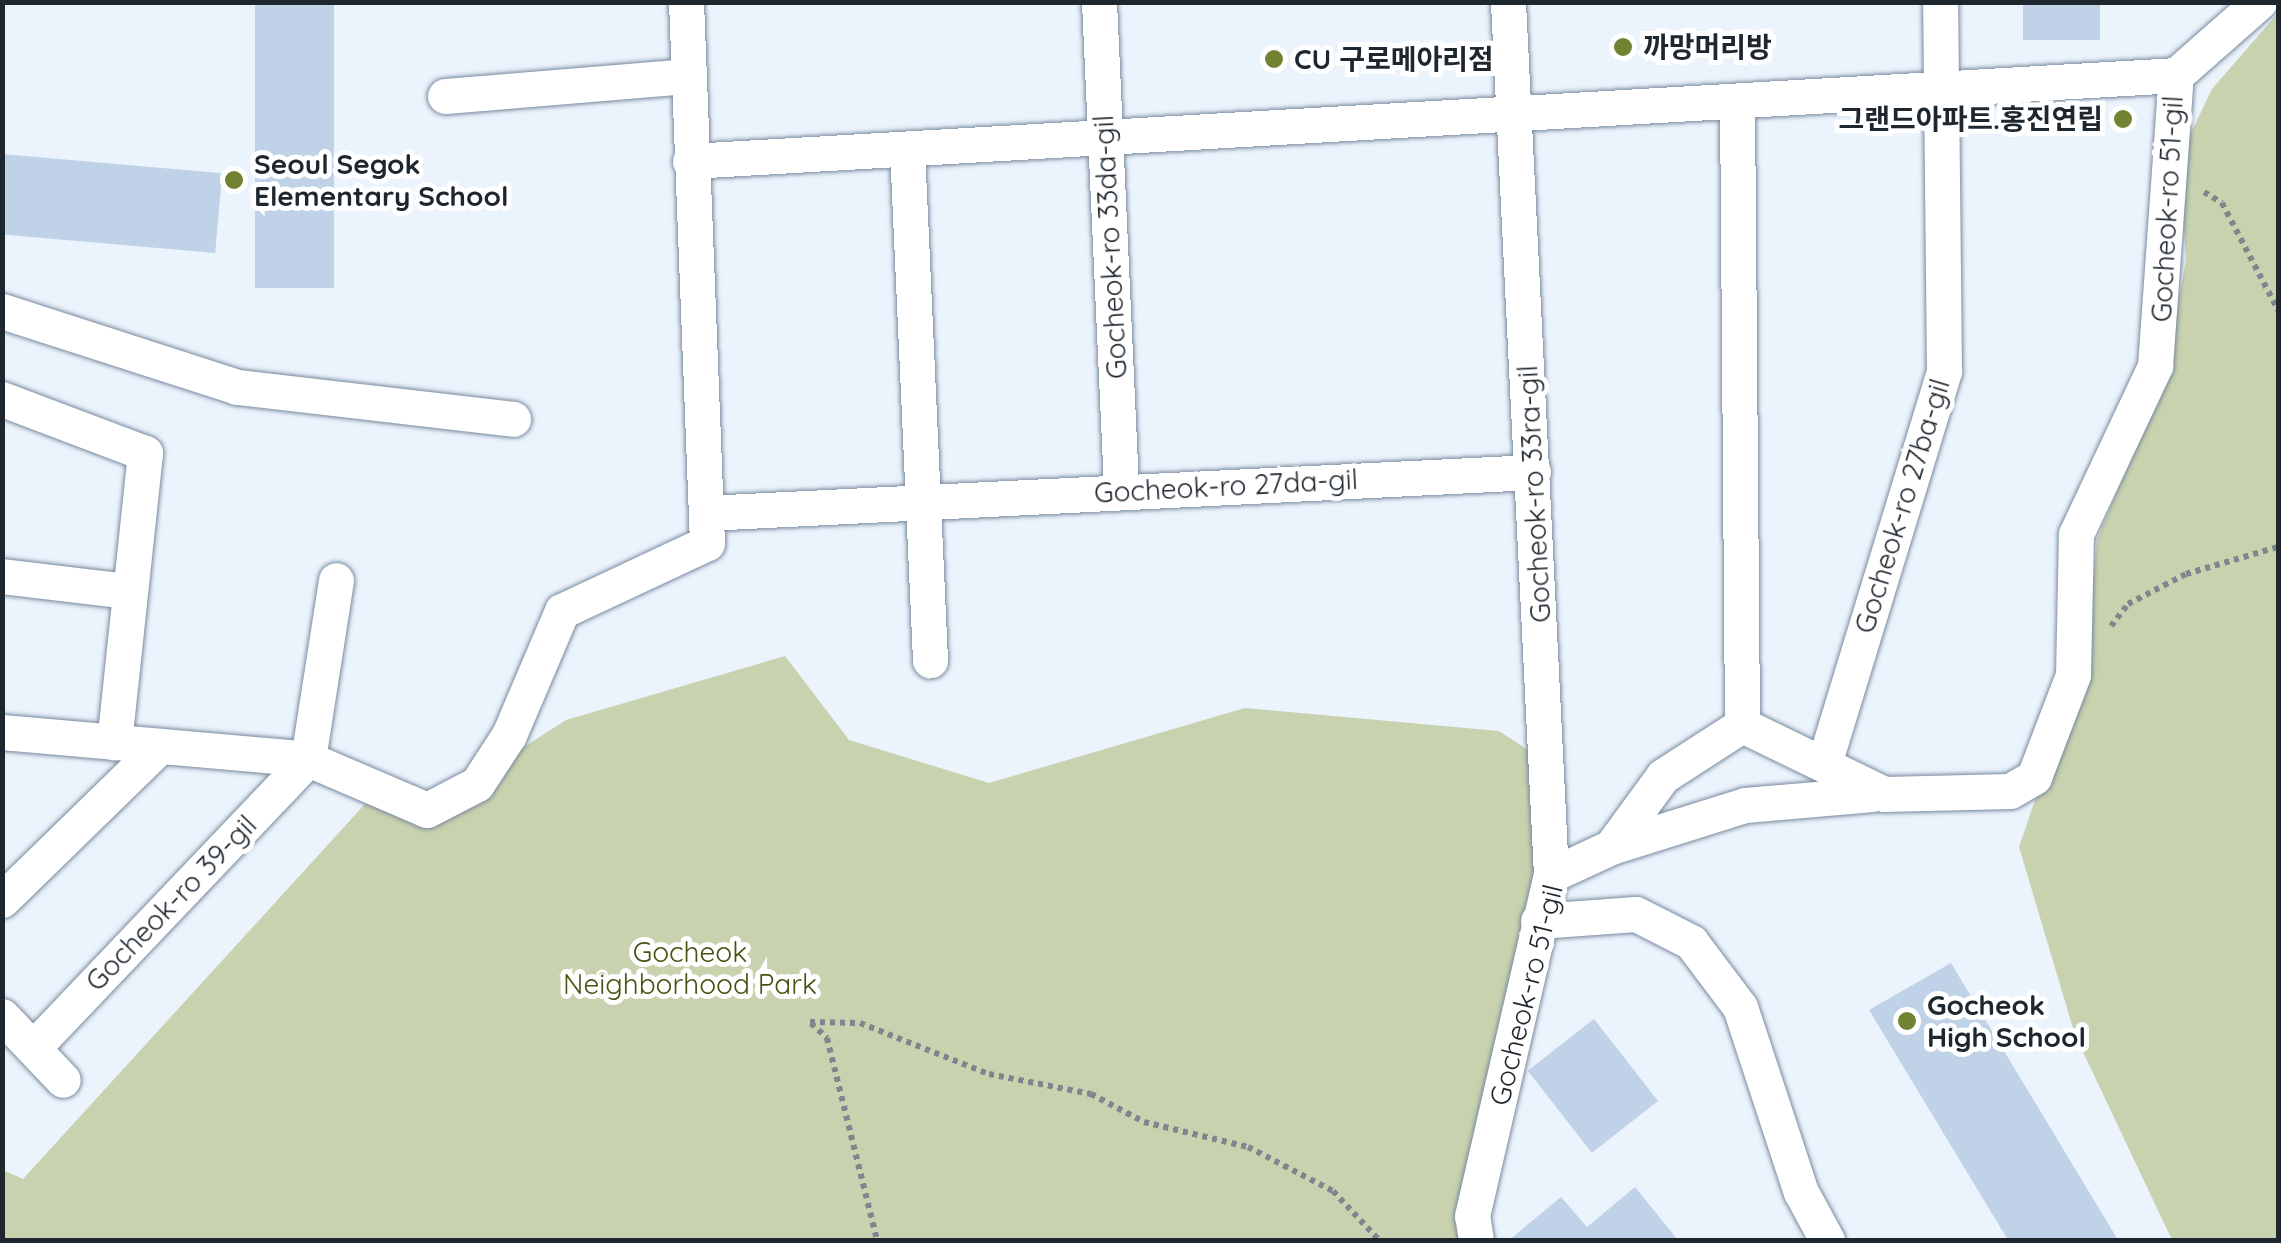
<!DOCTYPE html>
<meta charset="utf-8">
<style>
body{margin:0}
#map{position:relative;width:2281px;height:1243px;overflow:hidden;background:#ebf3fc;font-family:Quicksand,"Noto Sans KR",sans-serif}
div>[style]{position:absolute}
.green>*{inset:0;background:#c8d2ae}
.building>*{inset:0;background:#bfd2e8;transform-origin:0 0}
.path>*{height:6px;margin-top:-3px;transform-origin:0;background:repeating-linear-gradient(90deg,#7e868e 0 5px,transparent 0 10px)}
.roads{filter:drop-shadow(0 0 2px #788a9e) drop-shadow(0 0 2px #788a9e)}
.minor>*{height:35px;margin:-17.5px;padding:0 17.5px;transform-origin:17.5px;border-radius:17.5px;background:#fff}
.dots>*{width:28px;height:28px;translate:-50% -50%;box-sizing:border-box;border:5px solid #fff;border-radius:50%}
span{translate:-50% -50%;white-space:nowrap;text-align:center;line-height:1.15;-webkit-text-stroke:10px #fff;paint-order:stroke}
.poi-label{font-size:28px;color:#1e262e;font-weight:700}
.left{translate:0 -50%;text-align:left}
.right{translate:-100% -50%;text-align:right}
.street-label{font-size:28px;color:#1e262e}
.park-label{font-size:28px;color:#455210}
.frame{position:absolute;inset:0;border:5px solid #1e262e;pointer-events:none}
</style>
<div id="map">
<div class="green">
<i style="clip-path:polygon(2278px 13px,2278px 1240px,2172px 1240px,2075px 1035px,2019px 847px,2088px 645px,2097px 539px,2166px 376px,2186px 259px,2179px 158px,2212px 89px)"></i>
<i style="clip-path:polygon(785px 656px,849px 740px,989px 783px,1245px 708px,1499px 731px,1546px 762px,1551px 875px,1476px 1240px,3px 1240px,3px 1170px,23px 1179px,375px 793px,427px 809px,566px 720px)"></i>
</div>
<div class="building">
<i style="left:255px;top:2px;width:79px;height:286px"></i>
<i style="left:2023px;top:2px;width:77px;height:38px"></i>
<i style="left:2px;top:154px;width:221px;height:80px;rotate:5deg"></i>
<i style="clip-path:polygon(1951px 963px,2118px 1240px,2008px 1240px,1869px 1010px)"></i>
<i style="left:1594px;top:1019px;width:104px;height:84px;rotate:52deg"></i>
<i style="clip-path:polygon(1635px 1187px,1678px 1240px,1509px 1240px,1561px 1197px,1587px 1227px)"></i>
</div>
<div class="path">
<i style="left:2204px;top:192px;width:21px;rotate:31deg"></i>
<i style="left:2222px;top:203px;width:121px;rotate:62.4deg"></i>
<i style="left:2111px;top:626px;width:28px;rotate:-52deg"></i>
<i style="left:2128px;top:604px;width:65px;rotate:-27.3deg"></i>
<i style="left:2186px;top:574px;width:96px;rotate:-16.4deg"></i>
<i style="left:810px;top:1022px;width:50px;rotate:1.1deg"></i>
<i style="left:860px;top:1023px;width:139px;rotate:21.6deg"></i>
<i style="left:989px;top:1074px;width:104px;rotate:11.1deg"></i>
<i style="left:1091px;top:1094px;width:60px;rotate:27.8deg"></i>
<i style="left:1144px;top:1122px;width:107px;rotate:13.5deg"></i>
<i style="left:1248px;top:1147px;width:96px;rotate:27.4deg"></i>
<i style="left:1333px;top:1191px;width:67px;rotate:46.8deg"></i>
<i style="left:811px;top:1023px;width:22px;rotate:43deg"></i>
<i style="left:827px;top:1038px;width:208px;rotate:76.1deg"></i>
</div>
<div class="roads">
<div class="minor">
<i style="left:1099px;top:2px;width:489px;rotate:87.4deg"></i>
<i style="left:445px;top:96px;width:243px;rotate:-4.7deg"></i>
<i style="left:1737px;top:101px;width:624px;rotate:89.54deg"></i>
<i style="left:907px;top:149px;width:512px;rotate:87.42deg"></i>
<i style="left:690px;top:161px;width:1488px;rotate:-3.31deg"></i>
<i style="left:2px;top:311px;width:247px;rotate:17.9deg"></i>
<i style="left:237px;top:387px;width:278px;rotate:6.6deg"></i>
<i style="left:2px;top:399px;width:153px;rotate:20.7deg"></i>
<i style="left:145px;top:453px;width:291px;rotate:96.1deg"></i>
<i style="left:706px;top:513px;width:828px;rotate:-2.84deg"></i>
<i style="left:2px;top:576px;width:127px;rotate:6.8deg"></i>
<i style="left:2px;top:732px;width:307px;rotate:5deg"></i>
<i style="left:308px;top:759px;width:129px;rotate:23.2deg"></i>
<i style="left:427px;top:810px;width:56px;rotate:-27.5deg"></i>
<i style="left:477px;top:784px;width:59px;rotate:-56.9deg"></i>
<i style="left:509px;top:735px;width:135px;rotate:-66.9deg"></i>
<i style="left:562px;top:611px;width:160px;rotate:-25.1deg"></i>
<i style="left:707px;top:543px;width:541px;rotate:-92.22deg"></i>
<i style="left:1824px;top:764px;width:411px;rotate:-73deg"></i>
<i style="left:1944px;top:371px;width:369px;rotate:-90.6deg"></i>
<i style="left:1611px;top:847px;width:140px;rotate:-17.4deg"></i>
<i style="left:1745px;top:805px;width:128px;rotate:-4.9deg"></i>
<i style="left:1551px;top:875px;width:66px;rotate:-25deg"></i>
<i style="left:1611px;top:847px;width:88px;rotate:-53.8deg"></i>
<i style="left:1663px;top:776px;width:94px;rotate:-32.8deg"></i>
<i style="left:1742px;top:725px;width:158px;rotate:25.9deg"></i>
<i style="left:1884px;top:794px;width:126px;rotate:-1.4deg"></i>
<i style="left:2010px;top:791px;width:28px;rotate:-30deg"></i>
<i style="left:2034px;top:777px;width:109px;rotate:-69.1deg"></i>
<i style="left:2073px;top:675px;width:141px;rotate:-88.8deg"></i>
<i style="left:2076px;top:534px;width:186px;rotate:-64.8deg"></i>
<i style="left:2155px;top:366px;width:292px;rotate:-85.9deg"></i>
<i style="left:2176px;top:75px;width:111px;rotate:-41.3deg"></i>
<i style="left:2px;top:900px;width:221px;rotate:-44.3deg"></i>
<i style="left:1538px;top:921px;width:98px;rotate:-4.1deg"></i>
<i style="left:1636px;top:914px;width:62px;rotate:27deg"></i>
<i style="left:1691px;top:942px;width:81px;rotate:53deg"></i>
<i style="left:1740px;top:1007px;width:195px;rotate:71.8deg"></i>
<i style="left:1801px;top:1192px;width:55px;rotate:61.6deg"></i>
<i style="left:2px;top:1016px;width:88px;rotate:46.4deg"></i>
<i style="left:34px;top:1047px;width:398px;rotate:-46.4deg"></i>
<i style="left:308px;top:759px;width:181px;rotate:-81.1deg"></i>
<i style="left:1476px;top:1240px;width:24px;rotate:-99deg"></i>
<i style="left:1472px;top:1216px;width:350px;rotate:-77deg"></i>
<i style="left:1551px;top:875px;width:874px;rotate:-92.82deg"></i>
</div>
</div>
<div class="dots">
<i style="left:1623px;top:47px;background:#718332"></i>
<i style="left:1274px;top:59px;background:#718332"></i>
<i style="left:2123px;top:119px;background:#718332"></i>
<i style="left:234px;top:180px;background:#718332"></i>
<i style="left:1907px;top:1021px;background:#718332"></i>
</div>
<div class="poi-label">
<span class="left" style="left:1643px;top:47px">까망머리방</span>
<span class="left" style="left:1294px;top:59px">CU 구로메아리점</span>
<span class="right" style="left:2103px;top:119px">그랜드아파트.홍진연립</span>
<span class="left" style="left:254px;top:180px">Seoul Segok<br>Elementary School</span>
<span class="left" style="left:1927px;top:1021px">Gocheok<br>High School</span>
</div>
<div class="street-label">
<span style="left:2167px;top:209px;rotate:-87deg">Gocheok-ro 51-gil</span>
<span style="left:1110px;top:247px;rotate:-93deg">Gocheok-ro 33da-gil</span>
<span style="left:1226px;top:486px;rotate:-3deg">Gocheok-ro 27da-gil</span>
<span style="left:1534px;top:494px;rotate:-93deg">Gocheok-ro 33ra-gil</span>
<span style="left:1902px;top:506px;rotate:-73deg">Gocheok-ro 27ba-gil</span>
<span style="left:171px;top:903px;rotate:-46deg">Gocheok-ro 39-gil</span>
<span style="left:1526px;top:995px;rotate:-76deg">Gocheok-ro 51-gil</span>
</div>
<div class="park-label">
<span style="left:690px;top:968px">Gocheok<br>Neighborhood Park</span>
</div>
<div class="frame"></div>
</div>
